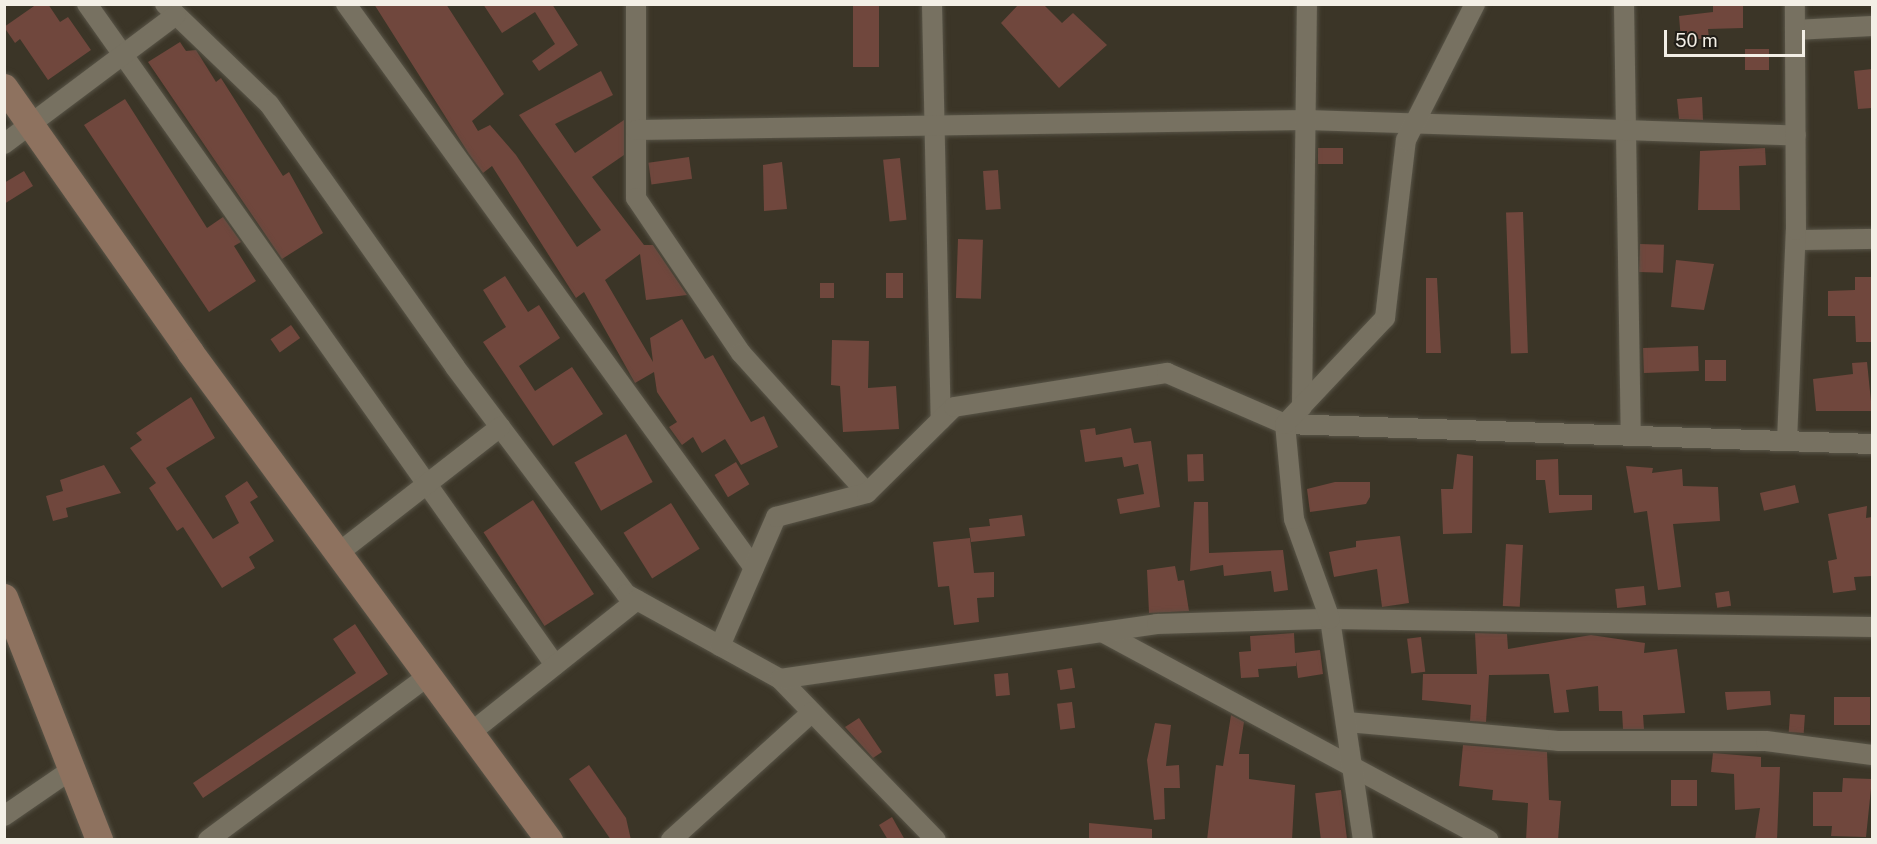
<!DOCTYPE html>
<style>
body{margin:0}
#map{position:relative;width:1877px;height:844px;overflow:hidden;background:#3b3527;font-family:"Public Sans",sans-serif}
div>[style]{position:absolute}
.building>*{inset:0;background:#70473d;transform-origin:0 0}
.roads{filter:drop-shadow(0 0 2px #585447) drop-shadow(0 0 2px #585447)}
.street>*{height:20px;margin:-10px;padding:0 10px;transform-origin:10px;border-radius:10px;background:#777161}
.secondary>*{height:27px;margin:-13.5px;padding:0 13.5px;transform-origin:13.5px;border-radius:13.5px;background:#8e725f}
span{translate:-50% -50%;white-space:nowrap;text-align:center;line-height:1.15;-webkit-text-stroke:6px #201d17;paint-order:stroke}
.frame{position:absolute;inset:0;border:6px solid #f3efe6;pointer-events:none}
.scale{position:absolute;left:1664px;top:30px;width:141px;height:27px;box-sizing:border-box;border:3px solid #f3efe6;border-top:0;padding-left:8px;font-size:18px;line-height:21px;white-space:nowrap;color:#f3efe6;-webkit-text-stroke:4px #201d17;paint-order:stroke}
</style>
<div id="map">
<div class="building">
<i style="clip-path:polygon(37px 4px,48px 4px,60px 22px,68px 17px,91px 50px,48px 80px,20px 39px,15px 43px,4px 27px)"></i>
<i style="clip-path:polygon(374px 4px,446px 4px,504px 94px,472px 121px,478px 131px,490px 125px,516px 155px,577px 247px,601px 230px,519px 115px,601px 71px,613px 95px,555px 124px,575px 153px,624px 120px,624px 155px,592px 177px,644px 245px,653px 245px,687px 295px,646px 300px,640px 254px,605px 280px,653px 362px,650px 338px,682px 319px,705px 359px,713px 355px,751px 422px,764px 416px,778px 447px,741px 465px,725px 439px,702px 453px,693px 437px,682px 445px,669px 427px,677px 422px,657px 392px,654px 372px,635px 383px,584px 292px,576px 298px,492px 166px,483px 173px,469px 154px)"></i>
<i style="clip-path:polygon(483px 4px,552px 4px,578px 45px,539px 71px,532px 61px,555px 44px,535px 12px,502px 33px)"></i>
<i style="left:853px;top:4px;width:26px;height:63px"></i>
<i style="clip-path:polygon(1019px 4px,1043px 4px,1062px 23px,1073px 13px,1107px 45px,1059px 88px,1001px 23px)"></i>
<i style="clip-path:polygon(1713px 4px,1743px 4px,1743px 28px,1708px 29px,1709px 38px,1681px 41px,1679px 16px,1713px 12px)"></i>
<i style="clip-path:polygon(180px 42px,186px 51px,196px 50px,216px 82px,221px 78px,283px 176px,289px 172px,323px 233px,282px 259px,148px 62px)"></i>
<i style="left:1745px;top:49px;width:24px;height:21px"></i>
<i style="clip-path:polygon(1872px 69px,1872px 108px,1858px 109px,1854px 71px)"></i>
<i style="clip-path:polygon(1702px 97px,1703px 120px,1679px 119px,1677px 99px)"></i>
<i style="clip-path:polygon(125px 99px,207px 228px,223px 217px,241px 242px,234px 246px,256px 281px,209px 312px,84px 125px)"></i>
<i style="left:1318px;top:148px;width:25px;height:16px"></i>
<i style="clip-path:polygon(1765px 148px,1766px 165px,1739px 166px,1740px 210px,1698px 210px,1700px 151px)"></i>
<i style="left:689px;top:157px;width:22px;height:41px;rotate:82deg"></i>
<i style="left:900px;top:158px;width:62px;height:17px;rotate:84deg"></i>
<i style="clip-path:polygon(782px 162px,787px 209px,764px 211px,763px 165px)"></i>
<i style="left:998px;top:170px;width:39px;height:15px;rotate:86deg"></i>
<i style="clip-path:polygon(24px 171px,33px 186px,4px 204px,4px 183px)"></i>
<i style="left:1523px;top:212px;width:141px;height:17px;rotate:88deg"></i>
<i style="left:958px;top:239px;width:25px;height:59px;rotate:2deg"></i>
<i style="left:1640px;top:244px;width:24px;height:28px;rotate:2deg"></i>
<i style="clip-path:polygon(1676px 260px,1714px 264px,1704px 310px,1671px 307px)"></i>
<i style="left:886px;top:273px;width:17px;height:25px"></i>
<i style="clip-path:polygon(505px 276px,528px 312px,539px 305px,560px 338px,519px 366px,535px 391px,572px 367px,603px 414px,553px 446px,483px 342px,506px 327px,483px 290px)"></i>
<i style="clip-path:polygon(1855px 277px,1871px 277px,1871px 342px,1856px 342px,1855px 316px,1828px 316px,1828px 291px,1855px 290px)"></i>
<i style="clip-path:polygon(1426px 278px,1437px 278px,1441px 353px,1426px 353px)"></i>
<i style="left:820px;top:283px;width:14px;height:15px"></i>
<i style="left:291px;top:325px;width:16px;height:25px;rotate:55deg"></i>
<i style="clip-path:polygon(832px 340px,869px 341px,868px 388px,896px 386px,899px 429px,843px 432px,840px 386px,831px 385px)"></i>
<i style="left:1698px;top:346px;width:25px;height:55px;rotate:88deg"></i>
<i style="left:1705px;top:360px;width:21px;height:21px"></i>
<i style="clip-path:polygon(1867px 362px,1872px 411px,1816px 411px,1813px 379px,1853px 374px,1852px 363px)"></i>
<i style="clip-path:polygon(191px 397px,215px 438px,166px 468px,213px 539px,239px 523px,225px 496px,247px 481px,258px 497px,250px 502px,274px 541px,249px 557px,255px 568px,222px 588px,183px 527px,177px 531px,149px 488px,156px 483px,130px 448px,142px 440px,136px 433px)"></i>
<i style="clip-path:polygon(1095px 428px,1096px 435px,1131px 428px,1134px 443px,1151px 441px,1160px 507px,1120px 514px,1117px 499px,1144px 494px,1138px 464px,1124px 467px,1122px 457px,1085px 462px,1080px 430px)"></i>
<i style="left:626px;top:434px;width:55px;height:59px;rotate:61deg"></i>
<i style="left:1203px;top:454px;width:27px;height:16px;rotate:88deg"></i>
<i style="clip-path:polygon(1457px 454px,1473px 456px,1472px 533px,1443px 534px,1441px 489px,1453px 489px)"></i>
<i style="clip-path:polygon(1558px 459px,1559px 495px,1592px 495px,1592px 510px,1549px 513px,1545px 480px,1536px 480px,1536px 460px)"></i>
<i style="left:736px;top:462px;width:26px;height:25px;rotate:59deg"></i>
<i style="clip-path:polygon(104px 465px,121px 493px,66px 508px,68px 517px,53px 521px,46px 496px,63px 491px,60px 480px)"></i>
<i style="clip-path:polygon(1626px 466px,1653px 468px,1652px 473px,1682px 469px,1683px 486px,1718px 487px,1720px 521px,1673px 524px,1681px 587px,1658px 590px,1647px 511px,1634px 513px)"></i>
<i style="clip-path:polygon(1335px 482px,1370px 482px,1370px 497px,1366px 504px,1310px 512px,1307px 489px)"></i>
<i style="left:1795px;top:485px;width:18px;height:36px;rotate:77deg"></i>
<i style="left:533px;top:500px;width:112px;height:59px;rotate:57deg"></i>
<i style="clip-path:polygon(1194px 502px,1208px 502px,1209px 553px,1283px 550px,1288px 590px,1274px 592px,1271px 571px,1224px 576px,1223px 565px,1190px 571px)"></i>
<i style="left:671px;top:503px;width:54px;height:56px;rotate:58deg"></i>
<i style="clip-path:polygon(1867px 506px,1866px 518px,1872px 517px,1872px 576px,1854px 577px,1856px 590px,1833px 593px,1828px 561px,1837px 559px,1828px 514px)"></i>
<i style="clip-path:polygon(1022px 515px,1025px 536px,971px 542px,969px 528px,990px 526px,989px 519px)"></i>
<i style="clip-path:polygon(1400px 536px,1409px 603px,1382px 607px,1377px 569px,1334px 577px,1329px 552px,1356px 547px,1356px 541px)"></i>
<i style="clip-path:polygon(970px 538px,974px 573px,994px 572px,994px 597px,977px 598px,979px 622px,954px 625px,949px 586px,938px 587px,933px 542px)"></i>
<i style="left:1506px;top:544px;width:17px;height:62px;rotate:3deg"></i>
<i style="clip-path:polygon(1175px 566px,1178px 581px,1184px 580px,1189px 611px,1149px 613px,1147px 570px)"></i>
<i style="left:1644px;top:586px;width:19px;height:29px;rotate:84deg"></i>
<i style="left:1729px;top:591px;width:15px;height:14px;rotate:82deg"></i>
<i style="clip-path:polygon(355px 624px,388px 674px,203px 798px,193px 783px,356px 673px,333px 639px)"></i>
<i style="clip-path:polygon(1294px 633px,1295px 653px,1320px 650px,1323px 674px,1298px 678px,1296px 661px,1296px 666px,1258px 669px,1259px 677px,1241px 678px,1239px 652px,1251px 651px,1250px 636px)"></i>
<i style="clip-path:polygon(1475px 633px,1507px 634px,1508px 649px,1591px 635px,1645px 643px,1644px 653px,1677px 649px,1685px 713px,1643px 715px,1644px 729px,1623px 729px,1622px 711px,1599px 711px,1598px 686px,1566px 690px,1569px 712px,1554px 713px,1549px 674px,1489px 675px,1486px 722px,1470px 721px,1471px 705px,1422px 700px,1423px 674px,1477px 674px)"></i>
<i style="left:1421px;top:637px;width:35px;height:14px;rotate:83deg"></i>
<i style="left:1072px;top:668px;width:20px;height:15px;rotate:81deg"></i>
<i style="left:1008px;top:673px;width:22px;height:14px;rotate:85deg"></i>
<i style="clip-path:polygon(1770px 691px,1771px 705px,1727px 710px,1725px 692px)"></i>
<i style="left:1834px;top:697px;width:36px;height:28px"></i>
<i style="left:1072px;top:702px;width:26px;height:15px;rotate:83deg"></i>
<i style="left:1790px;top:714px;width:15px;height:18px;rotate:4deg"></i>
<i style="clip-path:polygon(1231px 715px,1244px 722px,1239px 754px,1249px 754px,1249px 779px,1295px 785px,1292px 840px,1207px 840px,1216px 765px,1223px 766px)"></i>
<i style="clip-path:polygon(859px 718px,882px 752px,873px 758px,845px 727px)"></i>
<i style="clip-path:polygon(1155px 723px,1171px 725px,1166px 766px,1179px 765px,1180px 788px,1164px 788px,1165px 819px,1154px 820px,1147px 760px)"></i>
<i style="clip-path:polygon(1463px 745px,1547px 752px,1549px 800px,1561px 801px,1558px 840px,1526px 840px,1528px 803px,1492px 800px,1493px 790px,1459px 786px)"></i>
<i style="clip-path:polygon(1713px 753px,1761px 757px,1761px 767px,1780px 767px,1777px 840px,1755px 840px,1760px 808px,1735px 810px,1734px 774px,1711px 772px)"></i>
<i style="clip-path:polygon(589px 765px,626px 818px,631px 840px,611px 840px,569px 779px)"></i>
<i style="clip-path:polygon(1843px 778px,1872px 779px,1866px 837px,1831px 836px,1832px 826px,1813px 826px,1813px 792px,1842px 792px)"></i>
<i style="left:1671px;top:780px;width:26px;height:26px"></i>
<i style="left:1341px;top:790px;width:50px;height:26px;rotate:83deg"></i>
<i style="clip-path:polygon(892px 817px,905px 840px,888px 840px,879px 825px)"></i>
<i style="clip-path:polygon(1089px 823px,1152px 829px,1152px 840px,1089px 840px)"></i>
</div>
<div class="roads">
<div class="street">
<i style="left:87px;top:4px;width:810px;rotate:54.7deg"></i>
<i style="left:165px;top:4px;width:144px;rotate:43.9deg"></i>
<i style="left:269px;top:104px;width:322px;rotate:54.7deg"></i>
<i style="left:455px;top:367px;width:284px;rotate:53deg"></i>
<i style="left:626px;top:594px;width:176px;rotate:28.9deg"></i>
<i style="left:780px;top:679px;width:224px;rotate:45.9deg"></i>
<i style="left:346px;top:4px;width:696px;rotate:54.12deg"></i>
<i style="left:636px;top:4px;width:194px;rotate:90deg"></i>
<i style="left:636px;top:198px;width:187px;rotate:55.9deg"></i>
<i style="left:741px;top:353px;width:188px;rotate:48deg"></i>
<i style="left:932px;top:4px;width:416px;rotate:88.8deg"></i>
<i style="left:1624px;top:4px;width:431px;rotate:89.1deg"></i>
<i style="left:1795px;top:30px;width:77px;rotate:-3deg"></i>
<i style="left:636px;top:130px;width:670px;rotate:-0.86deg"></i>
<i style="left:1306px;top:120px;width:490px;rotate:1.8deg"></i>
<i style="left:4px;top:144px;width:215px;rotate:-36.9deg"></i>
<i style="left:1796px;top:240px;width:76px;rotate:-0.8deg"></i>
<i style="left:1302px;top:407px;width:403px;rotate:-89.3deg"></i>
<i style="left:1787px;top:441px;width:211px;rotate:-87.6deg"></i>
<i style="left:1796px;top:230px;width:226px;rotate:-90.3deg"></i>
<i style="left:337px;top:554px;width:207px;rotate:-37.9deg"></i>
<i style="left:1102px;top:632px;width:439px;rotate:28.3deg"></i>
<i style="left:720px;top:646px;width:141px;rotate:-66.5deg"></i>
<i style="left:776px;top:517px;width:94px;rotate:-14.8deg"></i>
<i style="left:867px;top:493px;width:122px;rotate:-44.7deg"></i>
<i style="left:954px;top:407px;width:216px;rotate:-9.1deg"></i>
<i style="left:1167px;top:373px;width:129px;rotate:23.4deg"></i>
<i style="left:1285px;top:424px;width:587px;rotate:1.95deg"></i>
<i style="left:780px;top:679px;width:381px;rotate:-8.3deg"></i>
<i style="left:1157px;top:624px;width:173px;rotate:-1.7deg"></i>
<i style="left:1330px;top:619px;width:542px;rotate:0.85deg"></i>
<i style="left:1347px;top:722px;width:212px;rotate:5.1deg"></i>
<i style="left:1558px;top:741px;width:208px"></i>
<i style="left:1766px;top:741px;width:107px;rotate:7.5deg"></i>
<i style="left:469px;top:734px;width:215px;rotate:-38.6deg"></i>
<i style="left:4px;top:816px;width:81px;rotate:-34.5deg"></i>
<i style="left:208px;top:840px;width:273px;rotate:-36.7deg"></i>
<i style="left:671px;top:840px;width:190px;rotate:-42.2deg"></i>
<i style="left:1363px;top:840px;width:223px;rotate:-98.5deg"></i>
<i style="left:1330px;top:619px;width:106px;rotate:-109.8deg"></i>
<i style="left:1294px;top:519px;width:95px;rotate:-95.4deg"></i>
<i style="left:1285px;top:424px;width:146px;rotate:-46.7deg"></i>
<i style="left:1385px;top:318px;width:179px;rotate:-83.3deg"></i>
<i style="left:1406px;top:140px;width:153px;rotate:-63.1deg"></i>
</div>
<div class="secondary">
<i style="left:4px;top:87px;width:324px;rotate:54.9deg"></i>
<i style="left:190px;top:352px;width:606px;rotate:53.66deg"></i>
<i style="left:4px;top:597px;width:261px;rotate:68.6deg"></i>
</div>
</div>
<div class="frame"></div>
<div class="scale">50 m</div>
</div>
